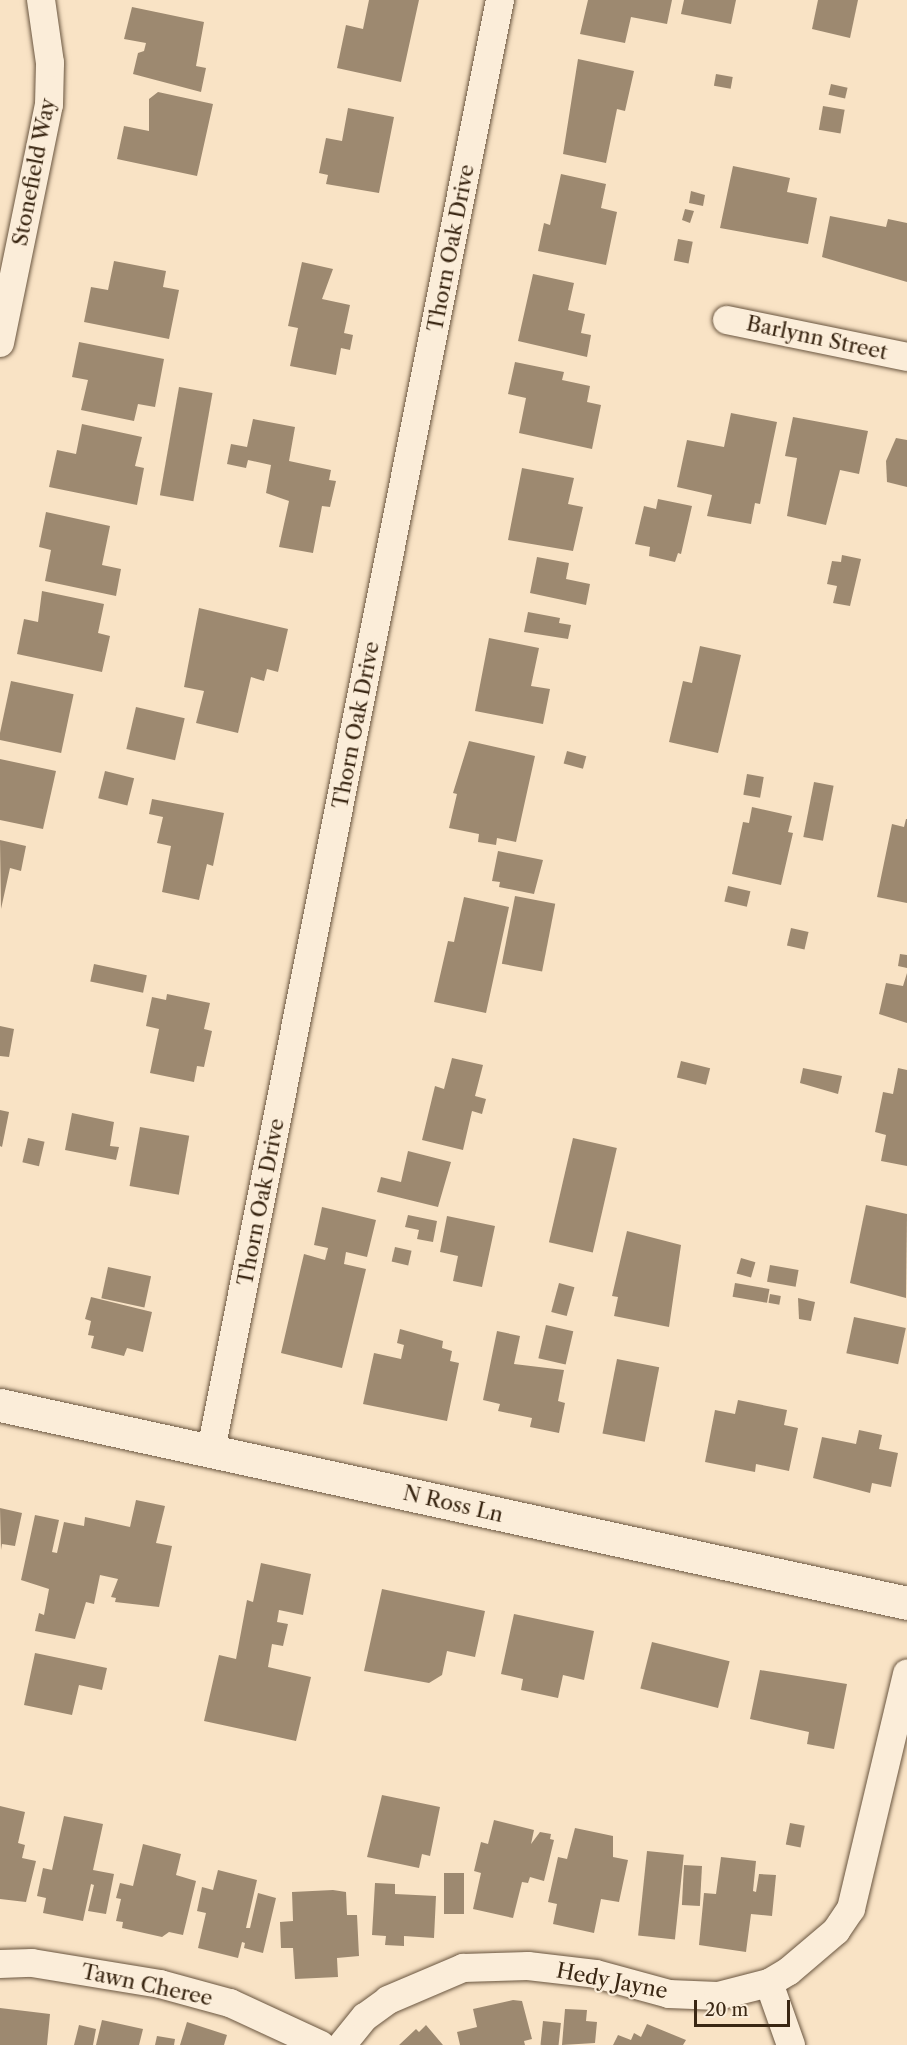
<!DOCTYPE html>
<style>
body{margin:0}
#map{position:relative;width:907px;height:2045px;overflow:hidden;background:#f9e3c5;font-family:"Libre Caslon Text",serif}
div>[style]{position:absolute}
.building>*{inset:0;background:#9d8970;transform-origin:0 0}
.roads{filter:drop-shadow(0 0 2px #6a5640) drop-shadow(0 0 2px #6a5640)}
.minor>*{height:28px;margin:-14px;padding:0 14px;transform-origin:14px;border-radius:14px;background:#fbedd9}
.secondary>*{height:33px;margin:-16.5px;padding:0 16.5px;transform-origin:16.5px;border-radius:16.5px;background:#fbedd9}
span{translate:-50% -50%;white-space:nowrap;text-align:center;line-height:1.15;-webkit-text-stroke:4.5px #fbedd9;paint-order:stroke}
.street-label{font-size:21px;color:#3a2713}
.scale{position:absolute;left:694px;top:2000px;width:96px;height:27px;box-sizing:border-box;border:3px solid #3a2713;border-top:0;padding-left:8px;font-size:18px;line-height:21px;white-space:nowrap;color:#3a2713;-webkit-text-stroke:4px #fbedd9;paint-order:stroke}
</style>
<div id="map">
<div class="building">
<i style="clip-path:polygon(369px 0,419px 0,401px 82px,337px 68px,346px 25px,363px 29px)"></i>
<i style="clip-path:polygon(588px 0,672px 0,667px 24px,631px 17px,625px 43px,580px 34px)"></i>
<i style="clip-path:polygon(684px 0,736px 0,731px 24px,681px 14px)"></i>
<i style="clip-path:polygon(818px 0,858px 0,850px 38px,812px 29px)"></i>
<i style="clip-path:polygon(132px 7px,204px 22px,196px 66px,206px 68px,201px 92px,133px 74px,138px 53px,144px 51px,146px 43px,124px 39px)"></i>
<i style="clip-path:polygon(578px 59px,634px 71px,625px 111px,617px 109px,606px 163px,563px 154px)"></i>
<i style="left:716px;top:74px;width:17px;height:12px;rotate:10deg"></i>
<i style="left:831px;top:84px;width:17px;height:11px;rotate:13deg"></i>
<i style="clip-path:polygon(158px 92px,213px 104px,197px 176px,117px 159px,124px 126px,149px 131px,149px 99px)"></i>
<i style="left:823px;top:106px;width:22px;height:24px;rotate:10deg"></i>
<i style="clip-path:polygon(348px 108px,394px 117px,379px 193px,326px 184px,328px 175px,319px 173px,326px 138px,342px 141px)"></i>
<i style="clip-path:polygon(733px 166px,790px 178px,787px 192px,817px 198px,808px 244px,720px 228px)"></i>
<i style="clip-path:polygon(561px 174px,606px 184px,601px 208px,617px 212px,606px 265px,538px 251px,544px 223px,550px 225px)"></i>
<i style="clip-path:polygon(691px 191px,705px 195px,703px 206px,689px 203px)"></i>
<i style="clip-path:polygon(685px 209px,694px 211px,690px 223px,682px 220px)"></i>
<i style="clip-path:polygon(830px 216px,886px 227px,888px 219px,907px 223px,907px 282px,822px 257px)"></i>
<i style="left:678px;top:239px;width:15px;height:22px;rotate:11deg"></i>
<i style="clip-path:polygon(114px 261px,166px 271px,163px 287px,179px 290px,169px 339px,84px 322px,91px 287px,108px 290px)"></i>
<i style="clip-path:polygon(302px 262px,333px 269px,322px 299px,350px 305px,344px 333px,353px 335px,350px 350px,341px 348px,336px 375px,290px 366px,298px 328px,288px 326px)"></i>
<i style="clip-path:polygon(533px 274px,574px 283px,568px 310px,585px 314px,581px 333px,591px 335px,587px 357px,518px 341px)"></i>
<i style="clip-path:polygon(79px 342px,164px 359px,155px 407px,138px 404px,134px 421px,81px 410px,88px 380px,72px 377px)"></i>
<i style="clip-path:polygon(515px 362px,564px 372px,562px 380px,590px 386px,587px 402px,601px 405px,592px 449px,519px 433px,526px 398px,508px 394px)"></i>
<i style="left:179px;top:387px;width:34px;height:110px;rotate:10deg"></i>
<i style="clip-path:polygon(731px 413px,777px 422px,760px 504px,755px 503px,751px 524px,707px 516px,712px 495px,677px 487px,687px 440px,724px 447px)"></i>
<i style="clip-path:polygon(793px 417px,868px 431px,859px 474px,840px 470px,826px 525px,787px 516px,797px 458px,785px 456px)"></i>
<i style="clip-path:polygon(253px 419px,295px 427px,289px 461px,331px 470px,329px 480px,336px 481px,330px 507px,322px 506px,313px 553px,279px 547px,289px 501px,266px 493px,271px 465px,248px 460px,246px 468px,227px 464px,231px 444px,247px 447px)"></i>
<i style="clip-path:polygon(82px 424px,142px 437px,135px 466px,144px 468px,137px 505px,49px 487px,57px 450px,76px 454px)"></i>
<i style="clip-path:polygon(896px 438px,907px 440px,907px 487px,887px 482px,886px 461px)"></i>
<i style="clip-path:polygon(522px 468px,574px 478px,568px 504px,583px 507px,573px 551px,508px 540px)"></i>
<i style="clip-path:polygon(658px 499px,692px 506px,681px 554px,678px 553px,675px 562px,649px 556px,650px 547px,635px 544px,644px 506px,656px 509px)"></i>
<i style="clip-path:polygon(46px 512px,110px 526px,102px 565px,121px 569px,116px 596px,45px 581px,51px 550px,39px 547px)"></i>
<i style="clip-path:polygon(842px 555px,861px 559px,850px 606px,833px 603px,837px 586px,827px 584px,832px 561px,841px 562px)"></i>
<i style="clip-path:polygon(537px 557px,569px 563px,566px 579px,590px 584px,586px 605px,530px 593px)"></i>
<i style="clip-path:polygon(42px 591px,104px 604px,98px 633px,110px 636px,102px 672px,17px 654px,24px 619px,38px 622px)"></i>
<i style="clip-path:polygon(199px 608px,288px 629px,278px 672px,267px 669px,264px 681px,251px 677px,238px 733px,196px 723px,204px 691px,184px 687px)"></i>
<i style="clip-path:polygon(528px 612px,560px 618px,559px 623px,571px 625px,568px 639px,524px 632px)"></i>
<i style="clip-path:polygon(489px 638px,539px 648px,531px 686px,550px 689px,543px 724px,475px 711px)"></i>
<i style="clip-path:polygon(700px 646px,741px 655px,718px 753px,669px 742px,683px 681px,692px 683px)"></i>
<i style="left:11px;top:681px;width:64px;height:60px;rotate:12deg"></i>
<i style="left:136px;top:707px;width:50px;height:43px;rotate:13deg"></i>
<i style="clip-path:polygon(469px 741px,535px 756px,516px 842px,497px 838px,496px 845px,478px 842px,479px 834px,449px 828px,457px 794px,453px 793px)"></i>
<i style="left:567px;top:751px;width:20px;height:13px;rotate:15deg"></i>
<i style="clip-path:polygon(0 759px,56px 771px,43px 829px,0 820px)"></i>
<i style="left:105px;top:771px;width:30px;height:28px;rotate:14deg"></i>
<i style="left:747px;top:774px;width:17px;height:21px;rotate:10deg"></i>
<i style="left:814px;top:782px;width:20px;height:56px;rotate:11deg"></i>
<i style="clip-path:polygon(152px 799px,224px 813px,213px 866px,207px 864px,199px 900px,162px 892px,171px 846px,157px 843px,163px 817px,149px 814px)"></i>
<i style="clip-path:polygon(752px 807px,792px 816px,788px 832px,793px 833px,781px 885px,732px 874px,743px 822px,749px 823px)"></i>
<i style="clip-path:polygon(906px 819px,907px 819px,907px 903px,877px 897px,892px 824px,904px 827px)"></i>
<i style="clip-path:polygon(0 840px,26px 846px,21px 871px,10px 868px,1px 909px)"></i>
<i style="clip-path:polygon(498px 851px,543px 860px,534px 894px,499px 887px,500px 882px,492px 881px)"></i>
<i style="left:728px;top:886px;width:23px;height:16px;rotate:13deg"></i>
<i style="left:515px;top:896px;width:41px;height:69px;rotate:11deg"></i>
<i style="clip-path:polygon(464px 897px,509px 907px,486px 1013px,434px 1002px,448px 941px,454px 942px)"></i>
<i style="left:791px;top:928px;width:18px;height:18px;rotate:13deg"></i>
<i style="clip-path:polygon(900px 954px,907px 955px,907px 968px,898px 966px)"></i>
<i style="left:94px;top:964px;width:54px;height:18px;rotate:12deg"></i>
<i style="clip-path:polygon(907px 973px,907px 1023px,879px 1014px,886px 983px,903px 986px)"></i>
<i style="clip-path:polygon(167px 994px,210px 1003px,204px 1029px,212px 1031px,204px 1067px,197px 1066px,194px 1082px,150px 1073px,159px 1029px,146px 1026px,152px 997px,166px 1000px)"></i>
<i style="clip-path:polygon(0 1026px,14px 1029px,9px 1057px,0 1056px)"></i>
<i style="clip-path:polygon(452px 1058px,483px 1065px,475px 1096px,486px 1099px,482px 1114px,472px 1111px,463px 1150px,422px 1140px,435px 1086px,444px 1089px)"></i>
<i style="left:681px;top:1061px;width:30px;height:17px;rotate:14deg"></i>
<i style="clip-path:polygon(803px 1068px,842px 1076px,838px 1094px,800px 1083px)"></i>
<i style="clip-path:polygon(898px 1068px,907px 1070px,907px 1166px,881px 1161px,886px 1135px,875px 1132px,883px 1092px,893px 1094px)"></i>
<i style="clip-path:polygon(0 1110px,9px 1112px,2px 1147px,0 1146px)"></i>
<i style="clip-path:polygon(72px 1113px,114px 1122px,110px 1146px,119px 1147px,116px 1160px,65px 1150px)"></i>
<i style="left:140px;top:1127px;width:50px;height:60px;rotate:10deg"></i>
<i style="left:28px;top:1138px;width:17px;height:25px;rotate:13deg"></i>
<i style="left:573px;top:1138px;width:45px;height:107px;rotate:13deg"></i>
<i style="clip-path:polygon(408px 1151px,451px 1162px,438px 1207px,377px 1192px,381px 1177px,401px 1182px)"></i>
<i style="clip-path:polygon(866px 1205px,907px 1214px,906px 1298px,850px 1283px)"></i>
<i style="clip-path:polygon(322px 1207px,376px 1220px,367px 1257px,346px 1252px,344px 1264px,366px 1269px,342px 1368px,281px 1353px,304px 1254px,325px 1260px,328px 1248px,314px 1245px)"></i>
<i style="clip-path:polygon(408px 1215px,437px 1221px,433px 1242px,417px 1239px,419px 1230px,405px 1227px)"></i>
<i style="clip-path:polygon(447px 1216px,495px 1226px,482px 1287px,453px 1281px,458px 1256px,440px 1252px)"></i>
<i style="clip-path:polygon(627px 1231px,681px 1245px,669px 1327px,614px 1316px,618px 1297px,612px 1296px)"></i>
<i style="left:395px;top:1247px;width:17px;height:15px;rotate:13deg"></i>
<i style="left:741px;top:1258px;width:15px;height:16px;rotate:16deg"></i>
<i style="left:770px;top:1265px;width:29px;height:17px;rotate:10deg"></i>
<i style="left:108px;top:1267px;width:44px;height:32px;rotate:12deg"></i>
<i style="left:559px;top:1283px;width:16px;height:30px;rotate:15deg"></i>
<i style="left:735px;top:1283px;width:35px;height:14px;rotate:10deg"></i>
<i style="left:770px;top:1294px;width:11px;height:9px;rotate:10deg"></i>
<i style="clip-path:polygon(91px 1297px,152px 1312px,143px 1352px,127px 1348px,124px 1356px,91px 1348px,94px 1336px,88px 1335px,91px 1321px,85px 1319px)"></i>
<i style="clip-path:polygon(798px 1298px,815px 1302px,811px 1321px,799px 1319px)"></i>
<i style="left:854px;top:1317px;width:53px;height:37px;rotate:12deg"></i>
<i style="left:546px;top:1325px;width:28px;height:34px;rotate:13deg"></i>
<i style="clip-path:polygon(400px 1329px,443px 1341px,442px 1348px,452px 1351px,450px 1361px,459px 1363px,447px 1421px,363px 1404px,374px 1353px,401px 1359px,404px 1345px,397px 1343px)"></i>
<i style="clip-path:polygon(497px 1331px,520px 1336px,514px 1364px,564px 1370px,558px 1401px,565px 1403px,559px 1433px,530px 1427px,532px 1418px,498px 1411px,500px 1404px,483px 1400px)"></i>
<i style="left:617px;top:1359px;width:43px;height:76px;rotate:11deg"></i>
<i style="clip-path:polygon(738px 1400px,787px 1410px,784px 1425px,798px 1428px,789px 1471px,756px 1464px,755px 1472px,705px 1462px,715px 1410px,735px 1414px)"></i>
<i style="clip-path:polygon(859px 1430px,882px 1435px,879px 1449px,898px 1453px,891px 1487px,872px 1483px,870px 1493px,813px 1478px,822px 1437px,856px 1444px)"></i>
<i style="clip-path:polygon(136px 1500px,165px 1506px,156px 1543px,172px 1546px,159px 1607px,115px 1602px,116px 1598px,111px 1597px,118px 1579px,100px 1575px,94px 1604px,86px 1602px,75px 1639px,35px 1631px,39px 1613px,44px 1615px,49px 1589px,21px 1580px,35px 1515px,59px 1520px,52px 1552px,57px 1553px,64px 1522px,84px 1526px,85px 1517px,130px 1527px)"></i>
<i style="clip-path:polygon(0 1508px,22px 1513px,15px 1546px,2px 1544px,1px 1550px)"></i>
<i style="clip-path:polygon(261px 1563px,311px 1574px,303px 1615px,279px 1610px,277px 1622px,288px 1624px,283px 1646px,272px 1644px,268px 1667px,311px 1677px,296px 1741px,204px 1721px,219px 1655px,236px 1659px,247px 1600px,253px 1602px)"></i>
<i style="clip-path:polygon(382px 1589px,485px 1611px,475px 1657px,447px 1651px,442px 1675px,429px 1683px,364px 1671px)"></i>
<i style="clip-path:polygon(514px 1614px,594px 1631px,584px 1680px,563px 1675px,558px 1698px,521px 1690px,523px 1679px,501px 1674px)"></i>
<i style="left:652px;top:1642px;width:80px;height:48px;rotate:14deg"></i>
<i style="clip-path:polygon(35px 1653px,107px 1668px,102px 1690px,79px 1685px,72px 1715px,24px 1705px)"></i>
<i style="clip-path:polygon(760px 1670px,847px 1684px,834px 1749px,807px 1744px,809px 1732px,750px 1719px)"></i>
<i style="clip-path:polygon(382px 1795px,440px 1807px,430px 1856px,422px 1854px,419px 1868px,367px 1857px)"></i>
<i style="clip-path:polygon(0 1806px,25px 1812px,18px 1843px,25px 1845px,22px 1858px,36px 1861px,26px 1902px,0 1899px)"></i>
<i style="clip-path:polygon(64px 1816px,103px 1824px,93px 1870px,114px 1874px,106px 1914px,88px 1911px,94px 1885px,91px 1884px,83px 1921px,43px 1913px,46px 1898px,37px 1896px,43px 1868px,52px 1870px)"></i>
<i style="clip-path:polygon(494px 1820px,534px 1830px,531px 1844px,540px 1832px,551px 1834px,550px 1839px,554px 1840px,544px 1881px,530px 1877px,528px 1883px,522px 1882px,513px 1918px,473px 1909px,481px 1873px,474px 1871px,481px 1842px,488px 1844px)"></i>
<i style="left:790px;top:1823px;width:15px;height:22px;rotate:11deg"></i>
<i style="clip-path:polygon(575px 1828px,613px 1836px,613px 1857px,628px 1860px,619px 1902px,601px 1899px,594px 1933px,553px 1924px,557px 1904px,548px 1902px,558px 1857px,567px 1859px)"></i>
<i style="clip-path:polygon(143px 1844px,181px 1854px,176px 1875px,196px 1881px,183px 1935px,169px 1932px,162px 1937px,122px 1928px,123px 1922px,116px 1921px,121px 1899px,116px 1898px,120px 1883px,133px 1886px)"></i>
<i style="left:647px;top:1851px;width:37px;height:85px;rotate:6deg"></i>
<i style="clip-path:polygon(721px 1857px,756px 1861px,753px 1891px,756px 1892px,759px 1874px,776px 1875px,772px 1916px,751px 1914px,746px 1952px,699px 1945px,704px 1893px,716px 1894px)"></i>
<i style="left:684px;top:1865px;width:18px;height:40px;rotate:3deg"></i>
<i style="clip-path:polygon(218px 1870px,257px 1880px,246px 1928px,250px 1928px,258px 1893px,276px 1898px,263px 1953px,244px 1948px,245px 1943px,242px 1942px,238px 1958px,198px 1948px,206px 1913px,197px 1911px,202px 1887px,213px 1890px)"></i>
<i style="left:444px;top:1873px;width:20px;height:41px"></i>
<i style="clip-path:polygon(375px 1883px,395px 1884px,395px 1894px,436px 1896px,434px 1938px,404px 1936px,404px 1946px,385px 1945px,386px 1936px,372px 1935px)"></i>
<i style="clip-path:polygon(333px 1890px,346px 1892px,347px 1915px,357px 1915px,359px 1956px,337px 1958px,338px 1977px,295px 1979px,293px 1948px,281px 1948px,280px 1922px,293px 1921px,292px 1892px)"></i>
<i style="clip-path:polygon(513px 2000px,522px 2001px,532px 2039px,524px 2041px,525px 2045px,460px 2045px,457px 2032px,477px 2027px,473px 2009px)"></i>
<i style="clip-path:polygon(0 2008px,50px 2014px,47px 2045px,0 2045px)"></i>
<i style="clip-path:polygon(565px 2009px,587px 2010px,586px 2021px,597px 2022px,595px 2043px,562px 2045px)"></i>
<i style="clip-path:polygon(102px 2020px,143px 2029px,139px 2045px,96px 2045px)"></i>
<i style="left:543px;top:2021px;width:18px;height:24px;rotate:6deg"></i>
<i style="clip-path:polygon(187px 2022px,227px 2035px,224px 2045px,180px 2045px)"></i>
<i style="clip-path:polygon(647px 2024px,686px 2040px,683px 2045px,613px 2045px,618px 2035px,631px 2040px,634px 2033px,641px 2037px)"></i>
<i style="clip-path:polygon(79px 2025px,96px 2029px,93px 2045px,74px 2045px)"></i>
<i style="clip-path:polygon(426px 2025px,443px 2045px,399px 2045px,416px 2029px,419px 2032px)"></i>
<i style="clip-path:polygon(157px 2036px,175px 2039px,174px 2045px,155px 2045px)"></i>
</div>
<div class="roads">
<div class="minor">
<i style="left:727px;top:320px;width:184px;rotate:11.6deg"></i>
<i style="left:0;top:343px;width:243px;rotate:-78.4deg"></i>
<i style="left:49px;top:105px;width:42px;rotate:-88.6deg"></i>
<i style="left:50px;top:63px;width:64px;rotate:-98.1deg"></i>
<i style="left:211px;top:1450px;width:1479px;rotate:-78.73deg"></i>
<i style="left:0;top:1964px;width:32px;rotate:-2deg"></i>
<i style="left:32px;top:1963px;width:130px;rotate:9.3deg"></i>
<i style="left:160px;top:1984px;width:73px;rotate:15.2deg"></i>
<i style="left:230px;top:2003px;width:100px;rotate:24.8deg"></i>
<i style="left:769px;top:1983px;width:66px;rotate:70.5deg"></i>
<i style="left:342px;top:2045px;width:36px;rotate:-51deg"></i>
<i style="left:365px;top:2017px;width:29px;rotate:-36deg"></i>
<i style="left:388px;top:2000px;width:82px;rotate:-23.1deg"></i>
<i style="left:463px;top:1968px;width:65px;rotate:-1.8deg"></i>
<i style="left:528px;top:1966px;width:68px;rotate:6.7deg"></i>
<i style="left:596px;top:1974px;width:76px;rotate:15.3deg"></i>
<i style="left:669px;top:1994px;width:49px;rotate:2.3deg"></i>
<i style="left:718px;top:1996px;width:53px;rotate:-14.3deg"></i>
<i style="left:769px;top:1983px;width:23px;rotate:-31deg"></i>
<i style="left:789px;top:1971px;width:62px;rotate:-40.4deg"></i>
<i style="left:836px;top:1931px;width:27px;rotate:-56deg"></i>
<i style="left:851px;top:1909px;width:242px;rotate:-76.6deg"></i>
</div>
<div class="secondary">
<i style="left:0;top:1405px;width:928px;rotate:12.31deg"></i>
</div>
</div>
<div class="street-label">
<span style="left:34px;top:172px;rotate:-79deg">Stonefield Way</span>
<span style="left:451px;top:248px;rotate:-79deg">Thorn Oak Drive</span>
<span style="left:817px;top:338px;rotate:12deg">Barlynn Street</span>
<span style="left:356px;top:725px;rotate:-79deg">Thorn Oak Drive</span>
<span style="left:261px;top:1202px;rotate:-79deg">Thorn Oak Drive</span>
<span style="left:453px;top:1504px;rotate:13deg">N Ross Ln</span>
<span style="left:612px;top:1981px;rotate:11deg">Hedy Jayne</span>
<span style="left:147px;top:1985px;rotate:12deg">Tawn Cheree</span>
</div>
<div class="scale">20 m</div>
</div>
